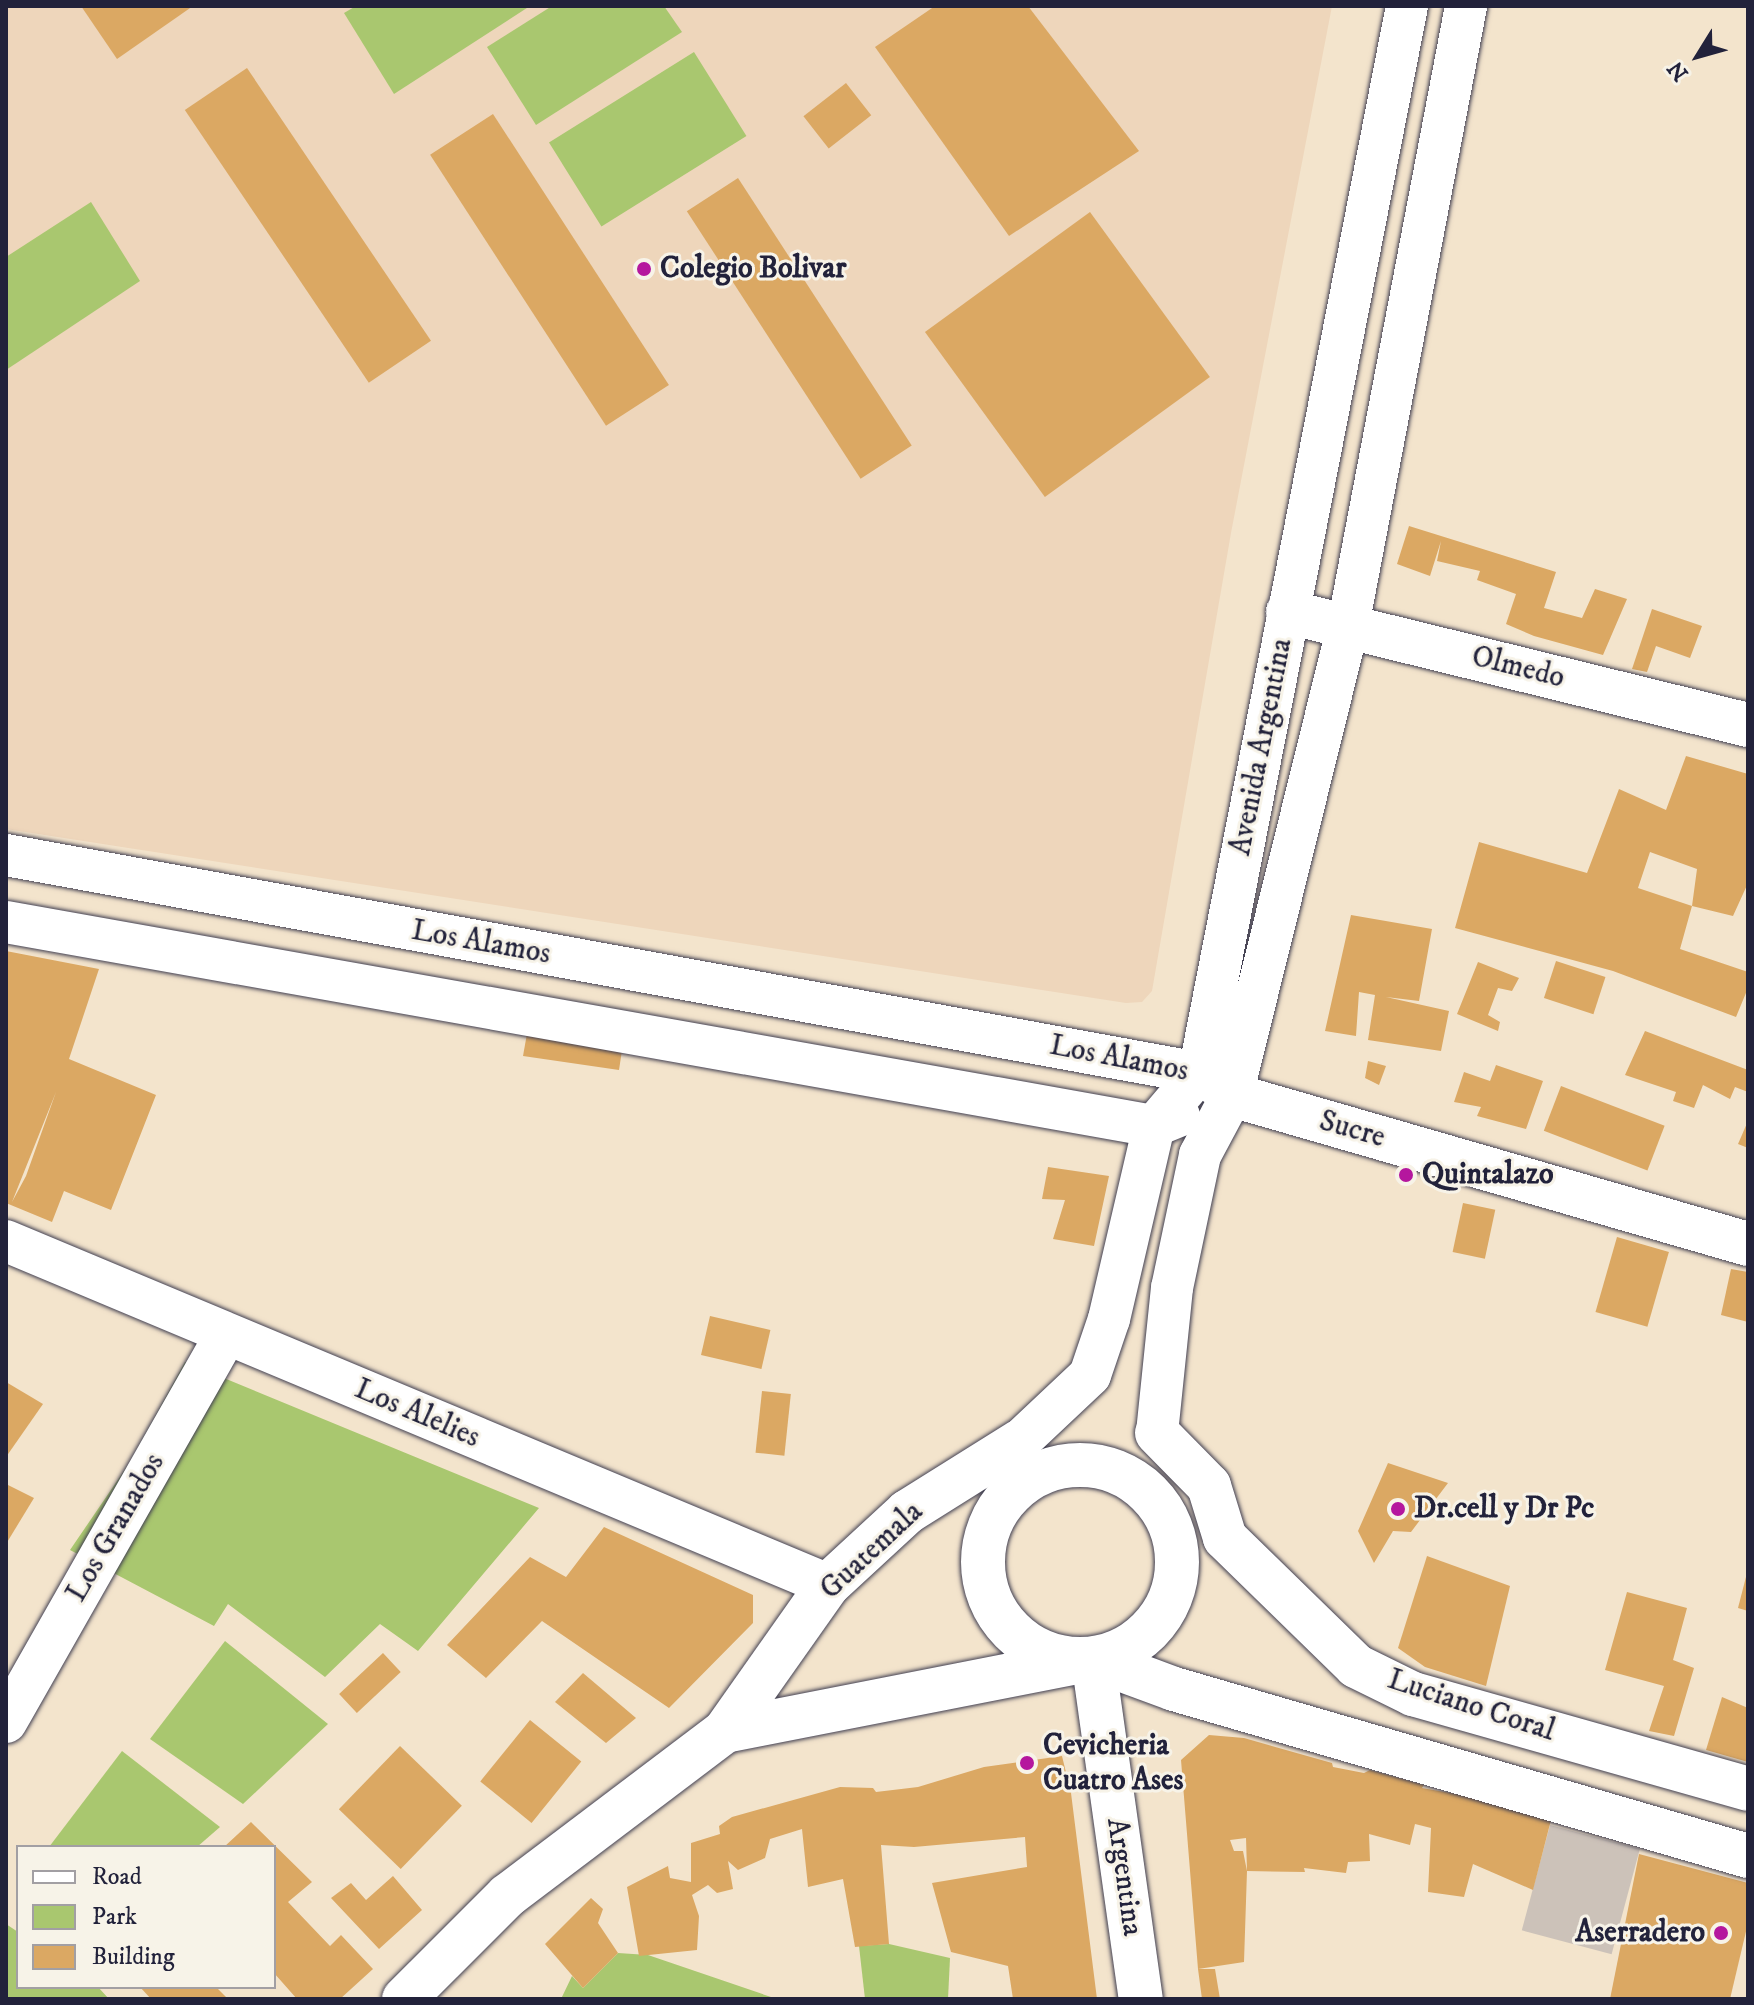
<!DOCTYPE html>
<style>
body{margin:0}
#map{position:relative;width:1754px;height:2005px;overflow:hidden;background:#f3e4cc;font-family:"IM FELL DW Pica",serif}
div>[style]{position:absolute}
.built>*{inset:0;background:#eed6bb}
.industrial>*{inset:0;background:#ccc2b9;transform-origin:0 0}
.green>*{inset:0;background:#a9c76f;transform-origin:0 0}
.building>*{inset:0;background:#dba863;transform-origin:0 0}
.roads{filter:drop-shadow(0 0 2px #413f51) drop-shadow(0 0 2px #413f51)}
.minor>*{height:42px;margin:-21px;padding:0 21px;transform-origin:21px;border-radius:21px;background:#fff}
.tertiary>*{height:44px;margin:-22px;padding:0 22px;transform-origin:22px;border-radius:22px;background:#fff}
.secondary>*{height:44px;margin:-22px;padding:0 22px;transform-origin:22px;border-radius:22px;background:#fff}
.primary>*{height:44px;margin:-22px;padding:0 22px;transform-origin:22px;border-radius:22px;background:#fff}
.primary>.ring{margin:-22px;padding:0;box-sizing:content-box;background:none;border:44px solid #fff;border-radius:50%}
.dots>*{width:22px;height:22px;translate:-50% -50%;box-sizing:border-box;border:4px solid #f7f3e8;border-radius:50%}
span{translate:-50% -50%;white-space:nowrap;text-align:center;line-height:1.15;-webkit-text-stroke:6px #f7f3e8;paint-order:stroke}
.poi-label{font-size:30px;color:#22223b;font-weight:700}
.left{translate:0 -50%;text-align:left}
.right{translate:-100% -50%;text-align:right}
.street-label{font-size:30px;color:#22223b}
.frame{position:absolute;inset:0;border:8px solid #22223b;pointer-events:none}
.legend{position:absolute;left:16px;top:1845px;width:260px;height:144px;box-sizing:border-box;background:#f7f3e8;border:2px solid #a29fa3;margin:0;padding:10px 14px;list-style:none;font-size:24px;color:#22223b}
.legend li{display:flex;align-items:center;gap:16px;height:40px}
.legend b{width:40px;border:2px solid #a29fa3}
.north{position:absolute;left:1658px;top:16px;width:80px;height:80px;-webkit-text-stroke:6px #f7f3e8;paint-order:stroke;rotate:233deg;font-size:22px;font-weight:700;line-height:32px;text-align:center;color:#22223b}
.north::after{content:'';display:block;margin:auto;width:28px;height:36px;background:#22223b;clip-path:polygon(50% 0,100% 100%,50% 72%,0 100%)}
</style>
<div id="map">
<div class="built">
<i style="clip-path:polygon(6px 6px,1332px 6px,1231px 533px,1152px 991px,1142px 1002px,1126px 1003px,6px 829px)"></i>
</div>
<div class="industrial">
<i style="left:1550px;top:1825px;width:93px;height:109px;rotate:15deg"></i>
</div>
<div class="green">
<i style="clip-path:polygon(356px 6px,530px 6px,394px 94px,344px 13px)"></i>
<i style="clip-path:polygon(552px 6px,664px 6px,682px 32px,536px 125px,487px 47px)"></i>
<i style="left:694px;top:52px;width:99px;height:171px;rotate:58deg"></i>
<i style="clip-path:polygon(91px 202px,140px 281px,6px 370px,6px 257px)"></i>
<i style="clip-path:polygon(185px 1362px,539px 1508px,418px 1651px,380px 1624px,325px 1677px,228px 1604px,214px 1626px,70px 1550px,130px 1462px)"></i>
<i style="clip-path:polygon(225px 1641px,328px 1724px,243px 1804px,150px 1739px)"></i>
<i style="clip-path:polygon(122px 1751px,220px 1827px,197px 1847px,49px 1847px)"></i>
<i style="clip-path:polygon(6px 1924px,18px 1932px,18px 1987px,98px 1987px,109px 1999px,6px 1999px)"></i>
<i style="clip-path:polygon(889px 1944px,950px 1958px,948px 1999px,865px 1999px,859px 1946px)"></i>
<i style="clip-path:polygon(618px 1953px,648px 1955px,777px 1999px,561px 1999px,572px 1976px,583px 1988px)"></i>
</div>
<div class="building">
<i style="clip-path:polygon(81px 6px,193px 6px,117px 59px)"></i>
<i style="clip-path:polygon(935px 6px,1028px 6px,1139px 151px,1009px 236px,875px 47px)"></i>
<i style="left:247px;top:68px;width:329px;height:75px;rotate:56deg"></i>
<i style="left:846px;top:83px;width:41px;height:54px;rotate:52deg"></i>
<i style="left:493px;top:114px;width:323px;height:75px;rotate:57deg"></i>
<i style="left:738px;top:178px;width:319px;height:61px;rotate:57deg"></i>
<i style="left:1090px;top:212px;width:204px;height:204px;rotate:54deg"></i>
<i style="clip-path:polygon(1409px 526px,1556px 572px,1544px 608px,1582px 618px,1595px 589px,1627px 599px,1603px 655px,1534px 636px,1506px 624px,1516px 594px,1477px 580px,1480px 571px,1437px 561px,1441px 541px,1430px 576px,1397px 564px)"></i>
<i style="clip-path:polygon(1652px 609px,1702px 626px,1690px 658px,1656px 646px,1647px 672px,1632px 669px)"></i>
<i style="clip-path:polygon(1686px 756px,1748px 774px,1748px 883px,1733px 916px,1692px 906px,1697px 869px,1650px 852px,1638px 888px,1692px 906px,1680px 949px,1748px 972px,1748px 988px,1736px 1017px,1613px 971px,1455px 928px,1479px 842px,1587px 873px,1619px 789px,1666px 810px)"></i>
<i style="clip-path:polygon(1351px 915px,1432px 929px,1419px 1001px,1386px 997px,1449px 1011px,1441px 1051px,1368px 1040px,1375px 995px,1359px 992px,1356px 1036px,1325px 1031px)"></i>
<i style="clip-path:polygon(evenodd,6px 951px,99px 969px,69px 1059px,156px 1095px,111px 1210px,64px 1191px,52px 1222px,6px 1203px,6px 951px,56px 1092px,26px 1176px,12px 1202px,56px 1092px)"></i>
<i style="left:1556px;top:961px;width:52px;height:39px;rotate:18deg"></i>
<i style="clip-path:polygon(1478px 962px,1519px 978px,1512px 991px,1498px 988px,1488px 1015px,1500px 1022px,1498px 1031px,1457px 1014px)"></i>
<i style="clip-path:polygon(528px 1028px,624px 1037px,619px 1070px,523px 1056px)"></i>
<i style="clip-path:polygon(1645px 1031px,1748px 1070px,1748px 1092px,1735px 1087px,1730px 1099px,1703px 1085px,1694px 1108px,1673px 1101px,1676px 1092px,1625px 1075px)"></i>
<i style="clip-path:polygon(1368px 1061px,1386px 1066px,1379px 1085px,1365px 1078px)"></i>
<i style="clip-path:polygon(1496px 1065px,1543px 1081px,1526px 1129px,1477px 1116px,1481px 1107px,1454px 1102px,1464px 1072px,1490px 1081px)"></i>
<i style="left:1561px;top:1086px;width:111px;height:48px;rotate:21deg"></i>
<i style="clip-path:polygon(1748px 1121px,1748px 1148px,1738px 1144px)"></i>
<i style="clip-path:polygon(1048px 1167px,1109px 1176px,1094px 1246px,1053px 1239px,1065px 1200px,1042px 1199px)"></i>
<i style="left:1463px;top:1203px;width:33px;height:50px;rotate:12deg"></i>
<i style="left:1617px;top:1237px;width:54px;height:78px;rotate:16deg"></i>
<i style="clip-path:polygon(1731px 1269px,1748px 1272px,1748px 1322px,1721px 1315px)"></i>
<i style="left:710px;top:1316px;width:62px;height:40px;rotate:13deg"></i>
<i style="clip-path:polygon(6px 1382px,43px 1404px,6px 1457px)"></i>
<i style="left:762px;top:1391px;width:29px;height:62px;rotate:6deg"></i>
<i style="clip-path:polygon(1388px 1463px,1448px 1483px,1411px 1532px,1393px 1531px,1374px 1563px,1358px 1531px)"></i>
<i style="clip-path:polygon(6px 1484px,34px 1498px,6px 1544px)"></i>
<i style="clip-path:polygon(604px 1527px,753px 1595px,753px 1623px,669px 1708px,542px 1621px,486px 1678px,447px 1645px,530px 1557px,566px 1577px)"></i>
<i style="clip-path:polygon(1427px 1556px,1510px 1586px,1486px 1686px,1425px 1667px,1398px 1648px)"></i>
<i style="clip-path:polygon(1747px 1573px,1748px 1573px,1748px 1611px,1738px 1608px)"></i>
<i style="clip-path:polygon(1627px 1592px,1687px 1608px,1673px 1660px,1694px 1668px,1674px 1736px,1649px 1731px,1664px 1686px,1605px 1670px)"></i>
<i style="left:383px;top:1653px;width:26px;height:60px;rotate:47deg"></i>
<i style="clip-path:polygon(583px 1673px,636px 1718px,606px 1743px,555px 1702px)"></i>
<i style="clip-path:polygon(1722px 1697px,1748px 1708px,1748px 1762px,1706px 1750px)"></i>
<i style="left:530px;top:1720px;width:66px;height:79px;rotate:39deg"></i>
<i style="clip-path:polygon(1209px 1735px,1244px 1738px,1332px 1763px,1333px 1767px,1364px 1773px,1370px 1770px,1424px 1785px,1422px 1788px,1485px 1799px,1551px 1820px,1533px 1890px,1473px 1864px,1464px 1897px,1428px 1892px,1431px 1828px,1415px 1824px,1410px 1845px,1369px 1834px,1370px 1861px,1348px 1862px,1346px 1873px,1304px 1868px,1305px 1872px,1247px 1871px,1246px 1838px,1230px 1840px,1234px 1851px,1243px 1851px,1247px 1871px,1244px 1962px,1198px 1969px,1215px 1969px,1220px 1999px,1202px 1999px,1198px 1969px,1181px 1760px)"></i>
<i style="left:400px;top:1746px;width:86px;height:88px;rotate:44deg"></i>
<i style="clip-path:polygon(1062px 1756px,1071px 1793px,1097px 1999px,1013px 1999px,1008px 1966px,951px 1952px,932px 1883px,1027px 1867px,1025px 1837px,914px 1847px,881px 1845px,889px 1944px,855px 1947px,843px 1879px,808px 1887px,802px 1829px,770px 1839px,765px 1858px,738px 1870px,728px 1861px,733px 1889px,717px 1893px,708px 1885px,692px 1895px,699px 1916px,697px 1950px,639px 1956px,627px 1887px,668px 1866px,670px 1878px,691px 1882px,691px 1843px,720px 1834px,719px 1826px,732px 1817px,840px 1787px,873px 1788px,876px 1792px,918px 1787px,984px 1767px)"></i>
<i style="clip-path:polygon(251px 1822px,312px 1882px,288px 1902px,330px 1946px,341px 1935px,373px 1969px,340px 1999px,297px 1999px,274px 1973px,274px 1847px,224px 1847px)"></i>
<i style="clip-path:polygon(1639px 1854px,1748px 1883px,1748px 1923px,1730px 1999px,1610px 1999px)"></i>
<i style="clip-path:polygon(393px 1876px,422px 1910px,379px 1949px,331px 1898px,351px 1883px,366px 1900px)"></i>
<i style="clip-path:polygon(591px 1898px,603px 1909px,598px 1923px,618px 1953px,583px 1988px,545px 1944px)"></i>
<i style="clip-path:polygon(140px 1987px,216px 1987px,228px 1999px,151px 1999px)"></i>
</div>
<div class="roads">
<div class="minor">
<i style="left:6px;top:855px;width:1213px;rotate:10.36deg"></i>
<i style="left:1199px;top:1073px;width:23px;rotate:34deg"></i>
<i style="left:6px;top:922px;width:1166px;rotate:10.08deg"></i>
<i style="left:1154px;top:1126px;width:27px;rotate:-22deg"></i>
<i style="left:6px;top:1241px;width:891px;rotate:22.71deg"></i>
<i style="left:1157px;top:1433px;width:146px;rotate:-84.1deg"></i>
<i style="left:1172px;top:1288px;width:136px;rotate:-78.1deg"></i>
<i style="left:1200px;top:1155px;width:68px;rotate:-61.9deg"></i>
<i style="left:1232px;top:1095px;width:483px;rotate:-76.1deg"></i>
<i style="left:1348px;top:626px;width:631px;rotate:-79.22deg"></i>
<i style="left:1020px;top:1441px;width:96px;rotate:-43.3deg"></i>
<i style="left:1090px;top:1375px;width:59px;rotate:-71.3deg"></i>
<i style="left:1109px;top:1319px;width:198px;rotate:-76.9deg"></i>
<i style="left:1154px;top:1126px;width:70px;rotate:-49.7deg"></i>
<i style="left:1199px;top:1073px;width:1087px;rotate:-78.97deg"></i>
<i style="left:6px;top:1722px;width:446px;rotate:-60.4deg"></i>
</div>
<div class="tertiary">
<i style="left:1288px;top:612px;width:474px;rotate:13.8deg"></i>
<i style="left:1232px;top:1095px;width:537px;rotate:16.11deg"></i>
</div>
<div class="secondary">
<i style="left:1093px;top:1659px;width:343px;rotate:82deg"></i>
</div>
<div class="primary">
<i style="left:1157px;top:1433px;width:74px;rotate:45.5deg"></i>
<i style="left:1209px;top:1486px;width:54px;rotate:72.9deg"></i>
<i style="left:1225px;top:1538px;width:183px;rotate:44.3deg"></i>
<i style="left:1356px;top:1666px;width:64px;rotate:26.2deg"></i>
<i style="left:1413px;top:1694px;width:348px;rotate:15.8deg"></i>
<i class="ring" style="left:983px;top:1465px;width:150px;height:150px"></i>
<i style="left:725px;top:1731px;width:375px;rotate:-11.1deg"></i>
<i style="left:1093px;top:1659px;width:86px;rotate:20.3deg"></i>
<i style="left:1174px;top:1689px;width:598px;rotate:16.22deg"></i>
<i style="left:404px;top:1999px;width:146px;rotate:-45deg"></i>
<i style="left:507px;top:1896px;width:273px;rotate:-37.1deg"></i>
<i style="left:725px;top:1731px;width:179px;rotate:-54.8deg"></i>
<i style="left:828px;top:1585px;width:108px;rotate:-42.7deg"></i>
<i style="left:907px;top:1512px;width:133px;rotate:-32.1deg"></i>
</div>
</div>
<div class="dots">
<i style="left:644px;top:269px;background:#b5179e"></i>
<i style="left:1406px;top:1175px;background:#b5179e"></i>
<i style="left:1398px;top:1509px;background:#b5179e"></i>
<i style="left:1027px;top:1763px;background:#b5179e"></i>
<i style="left:1721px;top:1933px;background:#b5179e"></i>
</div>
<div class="poi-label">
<span class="left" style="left:660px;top:269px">Colegio Bolivar</span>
<span class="left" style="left:1422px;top:1175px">Quintalazo</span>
<span class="left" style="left:1414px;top:1509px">Dr.cell y Dr Pc</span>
<span class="left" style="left:1043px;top:1763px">Cevicheria<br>Cuatro Ases</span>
<span class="right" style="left:1705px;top:1933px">Aserradero</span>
</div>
<div class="street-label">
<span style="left:1518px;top:668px;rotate:14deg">Olmedo</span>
<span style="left:1262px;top:747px;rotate:-79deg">Avenida Argentina</span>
<span style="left:481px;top:943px;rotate:10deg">Los Alamos</span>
<span style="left:1119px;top:1059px;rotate:11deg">Los Alamos</span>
<span style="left:1352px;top:1130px;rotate:16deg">Sucre</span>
<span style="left:417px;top:1414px;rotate:23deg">Los Alelies</span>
<span style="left:116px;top:1528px;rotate:-60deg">Los Granados</span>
<span style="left:872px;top:1551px;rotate:-43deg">Guatemala</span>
<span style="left:1471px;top:1706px;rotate:18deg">Luciano Coral</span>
<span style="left:1124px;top:1877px;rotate:82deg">Argentina</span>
</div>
<div class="frame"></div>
<ul class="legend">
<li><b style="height:10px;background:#fff"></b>Road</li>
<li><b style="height:22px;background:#a9c76f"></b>Park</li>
<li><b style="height:22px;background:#dba863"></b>Building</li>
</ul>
<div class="north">N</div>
</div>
